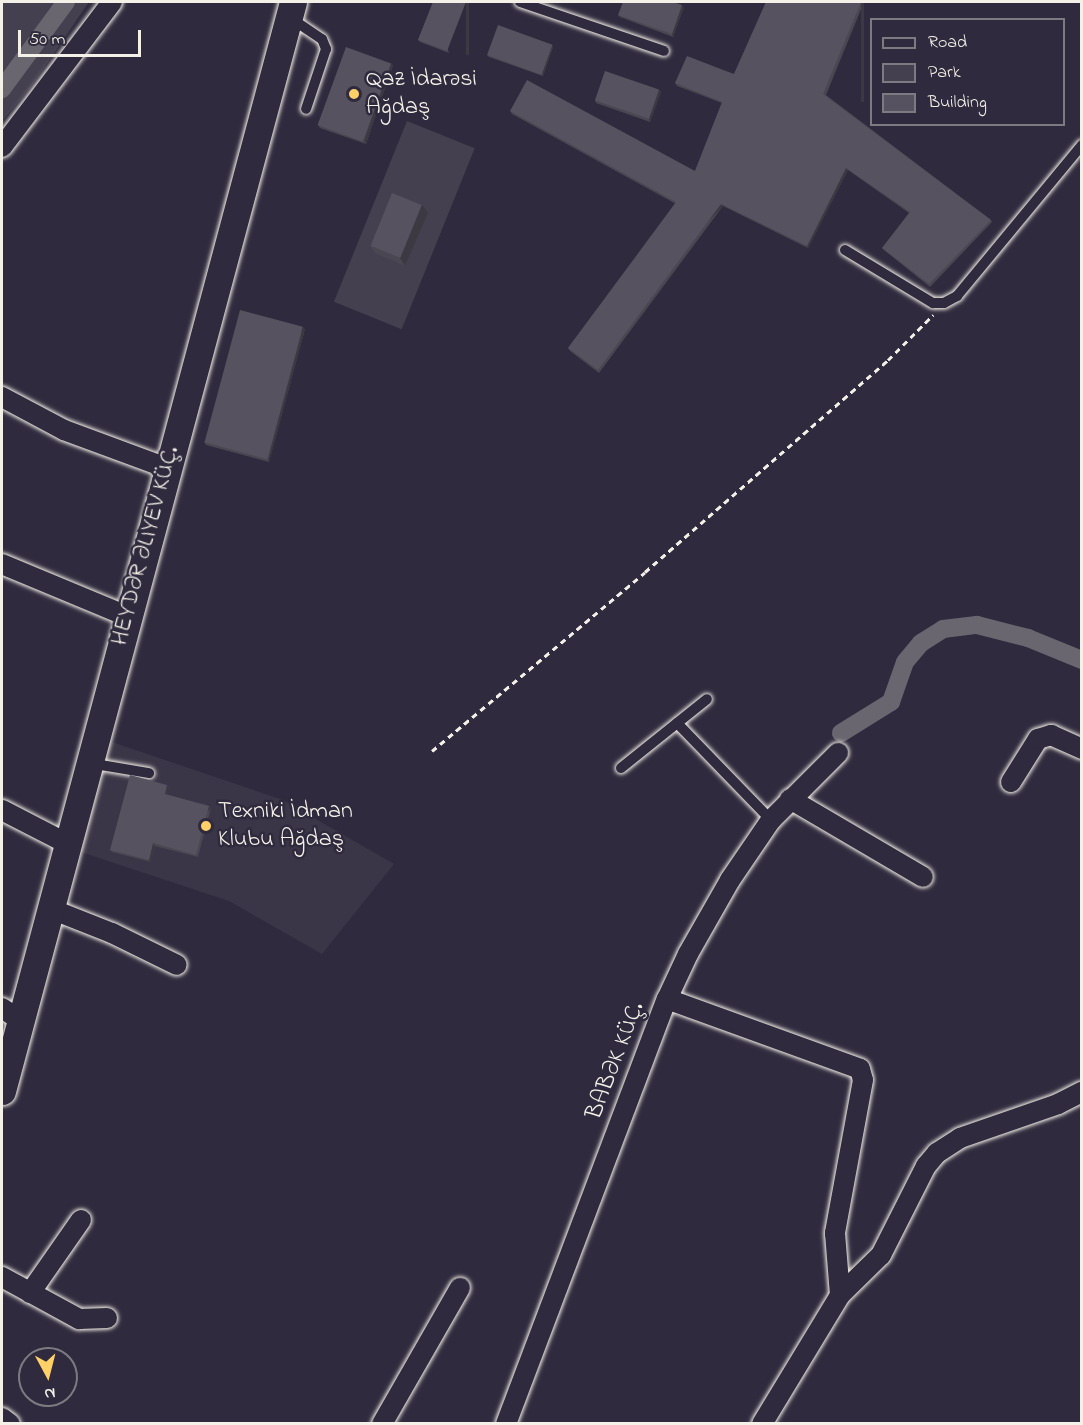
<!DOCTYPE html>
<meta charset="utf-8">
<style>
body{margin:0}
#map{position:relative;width:1083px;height:1425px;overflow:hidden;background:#2f2a3d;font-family:"Indie Flower",sans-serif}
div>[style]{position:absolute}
.built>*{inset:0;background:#3b3647}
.green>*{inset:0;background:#454050;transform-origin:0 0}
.canal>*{height:18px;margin:-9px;padding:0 9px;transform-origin:9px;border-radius:9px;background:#6a6670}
.path>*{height:3px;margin-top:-1.5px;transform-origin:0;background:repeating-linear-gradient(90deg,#f4f1e8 0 6px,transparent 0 10.5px)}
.roads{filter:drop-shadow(0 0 2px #f4f1e8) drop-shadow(0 0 2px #f4f1e8)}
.lane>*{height:10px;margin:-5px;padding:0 5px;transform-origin:5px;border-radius:5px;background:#2f2a3d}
.street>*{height:20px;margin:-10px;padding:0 10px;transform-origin:10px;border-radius:10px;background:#2f2a3d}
.secondary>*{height:27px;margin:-13.5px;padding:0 13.5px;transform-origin:13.5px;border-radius:13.5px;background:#2f2a3d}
.wall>*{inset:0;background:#4a4752}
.shaded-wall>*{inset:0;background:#3c3942;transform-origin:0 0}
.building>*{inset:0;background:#56525f;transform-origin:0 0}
.dots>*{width:16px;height:16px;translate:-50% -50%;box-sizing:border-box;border:3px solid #2f2a3d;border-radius:50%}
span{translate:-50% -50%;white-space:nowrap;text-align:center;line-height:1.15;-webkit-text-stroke:5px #2f2a3d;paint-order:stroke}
.poi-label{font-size:24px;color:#f4f1e8}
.left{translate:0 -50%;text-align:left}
.street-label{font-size:24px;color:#f4f1e8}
.frame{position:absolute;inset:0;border:3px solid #f4f1e8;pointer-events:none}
.legend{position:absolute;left:870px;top:18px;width:195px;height:108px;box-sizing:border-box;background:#2f2a3d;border:2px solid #7e7a81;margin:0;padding:8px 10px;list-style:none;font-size:18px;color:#f4f1e8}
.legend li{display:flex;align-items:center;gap:12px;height:30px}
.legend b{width:30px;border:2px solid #7e7a81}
.north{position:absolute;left:18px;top:1347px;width:60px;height:60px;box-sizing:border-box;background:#2f2a3d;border:2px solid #7e7a81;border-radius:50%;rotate:173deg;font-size:16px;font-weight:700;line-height:24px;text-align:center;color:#f4f1e8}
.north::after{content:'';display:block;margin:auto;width:21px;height:27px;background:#ffd166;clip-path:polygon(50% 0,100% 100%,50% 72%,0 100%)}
.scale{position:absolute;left:18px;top:30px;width:123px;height:27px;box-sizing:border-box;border:3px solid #f4f1e8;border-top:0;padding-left:8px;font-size:18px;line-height:21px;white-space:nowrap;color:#f4f1e8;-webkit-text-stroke:4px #2f2a3d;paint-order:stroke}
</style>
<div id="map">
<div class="built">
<i style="clip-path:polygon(109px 741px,283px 800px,394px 864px,322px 954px,229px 901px,78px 851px)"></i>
</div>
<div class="green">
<i style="clip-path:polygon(2px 2px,89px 2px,30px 88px,2px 121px)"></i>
<i style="left:407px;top:121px;width:73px;height:195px;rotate:22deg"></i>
</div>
<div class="canal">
<i style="left:2px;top:89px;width:108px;rotate:-53.7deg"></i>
<i style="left:841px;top:733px;width:59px;rotate:-31.8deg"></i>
<i style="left:891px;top:702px;width:42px;rotate:-70.7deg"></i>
<i style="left:905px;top:662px;width:25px;rotate:-50deg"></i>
<i style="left:921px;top:643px;width:26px;rotate:-32deg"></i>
<i style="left:943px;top:629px;width:34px;rotate:-7deg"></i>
<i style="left:977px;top:625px;width:53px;rotate:14.3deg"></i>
<i style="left:1028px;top:638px;width:58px;rotate:22.2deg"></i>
</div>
<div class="path">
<i style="left:432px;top:751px;width:278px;rotate:-40deg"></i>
<i style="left:645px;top:572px;width:322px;rotate:-41.1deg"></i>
<i style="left:888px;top:360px;width:64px;rotate:-45deg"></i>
</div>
<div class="roads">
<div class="lane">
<i style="left:520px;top:2px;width:152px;rotate:18.8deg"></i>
<i style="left:289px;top:17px;width:40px;rotate:34deg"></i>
<i style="left:322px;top:39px;width:11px;rotate:68deg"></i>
<i style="left:326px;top:49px;width:63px;rotate:108.4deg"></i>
<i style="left:845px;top:250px;width:103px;rotate:31.1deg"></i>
<i style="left:933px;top:303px;width:11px"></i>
<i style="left:944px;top:303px;width:15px;rotate:-28deg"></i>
<i style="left:957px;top:296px;width:196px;rotate:-50.4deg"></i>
<i style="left:677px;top:723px;width:135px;rotate:45.9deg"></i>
<i style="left:89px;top:763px;width:61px;rotate:9.5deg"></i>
<i style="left:621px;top:768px;width:110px;rotate:-38.7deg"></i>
</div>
<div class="street">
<i style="left:2px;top:147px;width:182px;rotate:-52.8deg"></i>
<i style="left:2px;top:397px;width:70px;rotate:28deg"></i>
<i style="left:64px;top:430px;width:110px;rotate:20.3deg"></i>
<i style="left:2px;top:564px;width:135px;rotate:22.6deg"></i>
<i style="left:1011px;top:782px;width:51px;rotate:-57.9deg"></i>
<i style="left:1038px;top:739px;width:14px;rotate:-17deg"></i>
<i style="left:1051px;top:735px;width:34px;rotate:24deg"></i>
<i style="left:790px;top:799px;width:154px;rotate:30.4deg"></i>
<i style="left:2px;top:810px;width:74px;rotate:27.3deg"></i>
<i style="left:51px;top:909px;width:66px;rotate:21.5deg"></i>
<i style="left:112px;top:933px;width:72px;rotate:26.2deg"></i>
<i style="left:667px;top:999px;width:205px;rotate:19.9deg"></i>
<i style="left:860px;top:1069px;width:11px;rotate:75deg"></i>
<i style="left:863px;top:1080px;width:156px;rotate:100.4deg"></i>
<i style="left:835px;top:1233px;width:62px;rotate:85.4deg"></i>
<i style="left:2px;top:1008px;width:23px;rotate:34deg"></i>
<i style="left:2px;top:1277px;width:88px;rotate:28.6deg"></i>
<i style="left:79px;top:1319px;width:28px;rotate:-2deg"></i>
<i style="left:30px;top:1293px;width:89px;rotate:-55.1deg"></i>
<i style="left:2px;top:1418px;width:10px;rotate:37deg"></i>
<i style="left:382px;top:1424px;width:157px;rotate:-60.2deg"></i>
<i style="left:506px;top:1424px;width:454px;rotate:-69.3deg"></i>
<i style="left:667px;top:999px;width:50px;rotate:-65deg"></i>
<i style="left:688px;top:954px;width:85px;rotate:-60.4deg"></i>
<i style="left:730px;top:880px;width:73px;rotate:-55.7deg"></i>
<i style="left:771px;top:820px;width:95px;rotate:-45deg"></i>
<i style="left:762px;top:1424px;width:151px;rotate:-58.8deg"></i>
<i style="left:840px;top:1295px;width:57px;rotate:-44.3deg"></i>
<i style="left:881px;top:1255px;width:100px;rotate:-63.2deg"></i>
<i style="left:926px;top:1166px;width:17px;rotate:-50deg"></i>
<i style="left:937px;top:1153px;width:27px;rotate:-33deg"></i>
<i style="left:960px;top:1138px;width:104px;rotate:-19.1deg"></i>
<i style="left:1058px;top:1104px;width:27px;rotate:-27deg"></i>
</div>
<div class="secondary">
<i style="left:2px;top:1091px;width:1127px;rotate:-75.04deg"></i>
</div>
</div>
<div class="wall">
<i style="clip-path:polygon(433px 2px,449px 53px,420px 42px,418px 40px)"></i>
<i style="clip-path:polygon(766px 2px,864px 2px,826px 95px,991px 220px,992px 222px,930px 287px,884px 250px,882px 248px,909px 213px,848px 170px,808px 248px,723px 206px,599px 373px,570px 351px,568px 348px,676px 204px,512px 114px,510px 111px,695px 171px,722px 103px,677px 86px,675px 83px,734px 74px)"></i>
<i style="clip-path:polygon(684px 7px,673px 37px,620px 17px,618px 15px)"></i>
<i style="clip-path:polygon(553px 47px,543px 76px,489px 57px,487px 55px)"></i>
<i style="clip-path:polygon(393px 65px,366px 144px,320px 128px,318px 125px)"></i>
<i style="clip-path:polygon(659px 90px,661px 92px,650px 122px,596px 103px,595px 100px)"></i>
<i style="clip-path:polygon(428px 213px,405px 266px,375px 253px,370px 246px)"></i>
<i style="clip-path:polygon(305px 329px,269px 462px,206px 445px,204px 442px)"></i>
<i style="clip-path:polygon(169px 787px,167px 795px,209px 806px,211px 808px,198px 857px,155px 846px,151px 862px,112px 852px,110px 850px)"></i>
</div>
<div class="shaded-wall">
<i style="left:466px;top:2px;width:3px;height:53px"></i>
<i style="left:861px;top:2px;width:3px;height:100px"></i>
<i style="clip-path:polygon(682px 5px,684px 7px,673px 37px,672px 34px)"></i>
<i style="clip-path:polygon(552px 45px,553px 47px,543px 76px,541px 74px)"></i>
<i style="clip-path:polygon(391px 63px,393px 65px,366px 144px,364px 141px)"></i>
<i style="clip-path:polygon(659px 90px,661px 92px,650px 122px,649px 119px)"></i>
<i style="clip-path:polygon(846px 168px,848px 170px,808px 248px,807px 246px)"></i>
<i style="left:721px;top:204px;width:3px;height:207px;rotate:45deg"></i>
<i style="clip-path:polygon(422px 205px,428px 213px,405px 266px,400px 258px)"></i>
<i style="clip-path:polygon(303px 327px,305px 329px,269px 462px,268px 459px)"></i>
<i style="clip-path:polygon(167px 785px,169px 787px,167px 796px,165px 794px)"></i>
<i style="left:209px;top:806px;width:3px;height:51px;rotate:45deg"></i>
<i style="clip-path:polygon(153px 843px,155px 846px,151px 862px,149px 860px)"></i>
</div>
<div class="building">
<i style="clip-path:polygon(433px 2px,466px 2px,447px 51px,418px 40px)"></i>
<i style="clip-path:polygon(623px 2px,673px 2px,682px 5px,672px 34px,618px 15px)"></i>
<i style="clip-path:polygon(766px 2px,861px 2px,823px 94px,991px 220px,929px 284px,882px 248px,910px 212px,846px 168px,807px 246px,721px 204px,598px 370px,568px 348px,676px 202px,510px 111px,527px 80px,695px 171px,722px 102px,675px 83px,687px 56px,734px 74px)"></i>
<i style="left:498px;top:25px;width:58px;height:32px;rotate:20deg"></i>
<i style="left:346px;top:47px;width:48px;height:83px;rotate:20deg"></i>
<i style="left:605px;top:71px;width:57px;height:31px;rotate:19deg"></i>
<i style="left:392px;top:193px;width:32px;height:57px;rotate:22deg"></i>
<i style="left:240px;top:310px;width:65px;height:137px;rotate:15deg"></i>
<i style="clip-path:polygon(130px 775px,167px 785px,165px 794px,209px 806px,196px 855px,153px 843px,149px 860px,110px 850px)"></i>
</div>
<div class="dots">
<i style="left:354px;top:94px;background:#ffd166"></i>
<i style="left:206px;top:826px;background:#ffd166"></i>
</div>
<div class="poi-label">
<span class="left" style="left:366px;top:94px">Qaz İdarəsi<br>Ağdaş</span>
<span class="left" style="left:218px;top:826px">Texniki İdman<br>Klubu Ağdaş</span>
</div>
<div class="street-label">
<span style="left:146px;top:546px;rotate:-75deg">HEYDƏR ƏLIYEV KÜÇ.</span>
<span style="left:616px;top:1061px;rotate:-69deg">BABƏK KÜÇ.</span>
</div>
<div class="frame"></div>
<ul class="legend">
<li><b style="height:8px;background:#2f2a3d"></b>Road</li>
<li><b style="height:16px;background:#454050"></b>Park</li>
<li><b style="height:16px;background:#56525f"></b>Building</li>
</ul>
<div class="north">N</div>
<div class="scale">50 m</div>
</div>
